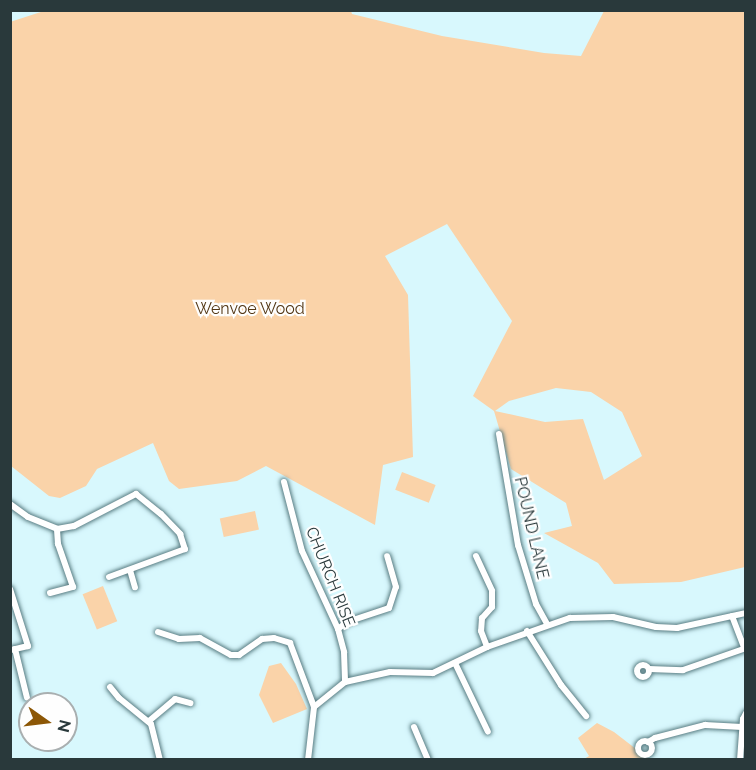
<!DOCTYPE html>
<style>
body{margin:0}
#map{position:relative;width:756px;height:770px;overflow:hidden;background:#d8f8fd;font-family:Raleway,sans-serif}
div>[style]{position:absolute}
.green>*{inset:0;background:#fad3a9;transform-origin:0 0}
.roads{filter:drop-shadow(0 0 2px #597d83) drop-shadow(0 0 2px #597d83)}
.minor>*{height:6px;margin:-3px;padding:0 3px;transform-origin:3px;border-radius:3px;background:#fff}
.minor>.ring{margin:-3px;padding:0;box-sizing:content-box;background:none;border:6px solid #fff;border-radius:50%}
span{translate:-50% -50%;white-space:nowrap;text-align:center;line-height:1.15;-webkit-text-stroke:4.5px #fefefe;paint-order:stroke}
.park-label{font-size:16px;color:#533715}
.street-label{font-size:16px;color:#29393b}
.frame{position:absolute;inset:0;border:12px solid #29393b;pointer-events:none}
.north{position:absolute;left:18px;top:692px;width:60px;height:60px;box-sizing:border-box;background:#fefefe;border:2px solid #a9afb0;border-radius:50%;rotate:104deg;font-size:16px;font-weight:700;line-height:24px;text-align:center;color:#29393b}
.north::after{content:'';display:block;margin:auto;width:21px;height:27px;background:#8c5706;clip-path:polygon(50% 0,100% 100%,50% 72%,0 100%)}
</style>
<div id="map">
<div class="green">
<i style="clip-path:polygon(evenodd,47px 10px,351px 11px,352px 14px,442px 36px,544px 53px,581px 56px,604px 11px,745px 11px,745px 567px,681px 582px,614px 584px,598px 563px,544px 533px,572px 526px,566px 503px,511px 469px,494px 411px,473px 396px,512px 321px,447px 224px,385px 256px,408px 295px,413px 457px,383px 465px,375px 525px,266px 466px,237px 481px,179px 489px,169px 481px,153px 443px,97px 469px,86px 486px,60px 498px,49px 496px,11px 466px,10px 22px,47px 10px,556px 388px,591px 392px,622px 412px,642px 456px,604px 480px,583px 419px,545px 422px,495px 411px,509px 401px,556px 388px)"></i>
<i style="left:402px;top:472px;width:36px;height:19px;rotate:21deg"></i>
<i style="left:255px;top:511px;width:19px;height:36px;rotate:78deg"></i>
<i style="left:103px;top:586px;width:38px;height:22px;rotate:68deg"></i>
<i style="clip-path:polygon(281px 663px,296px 684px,307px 709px,273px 723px,259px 695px,269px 666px)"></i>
<i style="clip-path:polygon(597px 723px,614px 732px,649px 759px,584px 759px,589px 756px,578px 738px)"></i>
</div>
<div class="roads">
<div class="minor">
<i style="left:499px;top:434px;width:113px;rotate:80.3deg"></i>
<i style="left:518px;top:545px;width:62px;rotate:73deg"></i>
<i style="left:536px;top:604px;width:23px;rotate:61deg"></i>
<i style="left:284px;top:482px;width:71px;rotate:75.4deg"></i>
<i style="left:302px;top:551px;width:86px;rotate:65.2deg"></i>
<i style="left:338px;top:629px;width:24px;rotate:75deg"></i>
<i style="left:344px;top:652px;width:30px;rotate:88deg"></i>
<i style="left:10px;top:504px;width:22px;rotate:36deg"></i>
<i style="left:28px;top:517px;width:31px;rotate:22deg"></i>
<i style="left:57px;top:529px;width:17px;rotate:-10deg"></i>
<i style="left:74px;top:526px;width:70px;rotate:-27.3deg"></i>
<i style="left:136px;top:494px;width:32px;rotate:39deg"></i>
<i style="left:161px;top:514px;width:28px;rotate:46deg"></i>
<i style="left:180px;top:534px;width:16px;rotate:72deg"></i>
<i style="left:185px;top:549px;width:81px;rotate:159.8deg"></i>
<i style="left:476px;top:556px;width:38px;rotate:65deg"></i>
<i style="left:492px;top:591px;width:16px;rotate:90deg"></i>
<i style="left:492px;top:607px;width:15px;rotate:132deg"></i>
<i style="left:482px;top:618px;width:13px;rotate:94deg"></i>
<i style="left:481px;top:631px;width:17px;rotate:69deg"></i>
<i style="left:130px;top:570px;width:18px;rotate:74deg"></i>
<i style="left:10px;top:589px;width:60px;rotate:72.5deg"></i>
<i style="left:28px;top:646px;width:18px;rotate:167deg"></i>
<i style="left:50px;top:593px;width:24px;rotate:-15deg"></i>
<i style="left:73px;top:587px;width:46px;rotate:-109.2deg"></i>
<i style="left:58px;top:544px;width:15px;rotate:-94deg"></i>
<i style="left:732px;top:616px;width:34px;rotate:69deg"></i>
<i style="left:338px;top:629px;width:11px;rotate:-38deg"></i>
<i style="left:347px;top:622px;width:44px;rotate:-18.4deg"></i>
<i style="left:389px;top:608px;width:22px;rotate:-72deg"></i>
<i style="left:396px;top:587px;width:32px;rotate:-106deg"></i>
<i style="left:527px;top:631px;width:64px;rotate:57.8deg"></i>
<i style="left:561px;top:685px;width:40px;rotate:51deg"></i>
<i style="left:158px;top:632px;width:22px;rotate:18deg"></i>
<i style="left:179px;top:639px;width:21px;rotate:-3deg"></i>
<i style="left:200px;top:638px;width:35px;rotate:29deg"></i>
<i style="left:231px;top:655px;width:8px"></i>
<i style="left:239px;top:655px;width:28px;rotate:-35deg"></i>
<i style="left:262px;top:639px;width:12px;rotate:-5deg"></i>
<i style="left:274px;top:638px;width:17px;rotate:17deg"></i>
<i style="left:290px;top:643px;width:68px;rotate:69.4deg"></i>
<i style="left:15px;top:649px;width:50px;rotate:76.2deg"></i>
<i style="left:455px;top:663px;width:76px;rotate:64.4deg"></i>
<i class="ring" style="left:637px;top:665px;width:6px;height:6px"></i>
<i style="left:649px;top:669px;width:34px;rotate:2deg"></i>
<i style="left:683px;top:670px;width:67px;rotate:-19.2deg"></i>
<i style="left:110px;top:687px;width:14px;rotate:51deg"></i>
<i style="left:119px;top:698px;width:41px;rotate:39.1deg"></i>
<i style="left:151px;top:724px;width:37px;rotate:76deg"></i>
<i style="left:149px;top:721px;width:34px;rotate:-40deg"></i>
<i style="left:175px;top:699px;width:16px;rotate:15deg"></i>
<i style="left:414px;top:727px;width:36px;rotate:67deg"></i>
<i class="ring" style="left:638px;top:741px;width:8px;height:8px"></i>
<i style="left:648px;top:742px;width:8px;rotate:-30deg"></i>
<i style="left:655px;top:738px;width:52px;rotate:-14.6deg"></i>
<i style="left:705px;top:725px;width:37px;rotate:3deg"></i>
<i style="left:308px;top:760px;width:53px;rotate:-83.5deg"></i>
<i style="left:314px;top:707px;width:40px;rotate:-39deg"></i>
<i style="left:345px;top:682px;width:46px;rotate:-12.5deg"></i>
<i style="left:390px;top:672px;width:43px;rotate:1.3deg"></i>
<i style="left:433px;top:673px;width:60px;rotate:-25.7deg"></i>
<i style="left:487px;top:647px;width:88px;rotate:-19.3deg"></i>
<i style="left:570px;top:618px;width:43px;rotate:-1.3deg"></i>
<i style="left:613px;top:617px;width:44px;rotate:13.1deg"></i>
<i style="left:656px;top:627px;width:21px;rotate:3deg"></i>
<i style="left:677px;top:628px;width:71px;rotate:-12.3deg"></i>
<i style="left:740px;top:760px;width:41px;rotate:-85.8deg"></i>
<i style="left:743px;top:719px;width:7px;rotate:-63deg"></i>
</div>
</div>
<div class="park-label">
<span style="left:250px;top:309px">Wenvoe Wood</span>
</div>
<div class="street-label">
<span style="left:531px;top:528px;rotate:77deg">POUND LANE</span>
<span style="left:330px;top:577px;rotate:68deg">CHURCH RISE</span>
</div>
<div class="frame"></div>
<div class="north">N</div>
</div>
